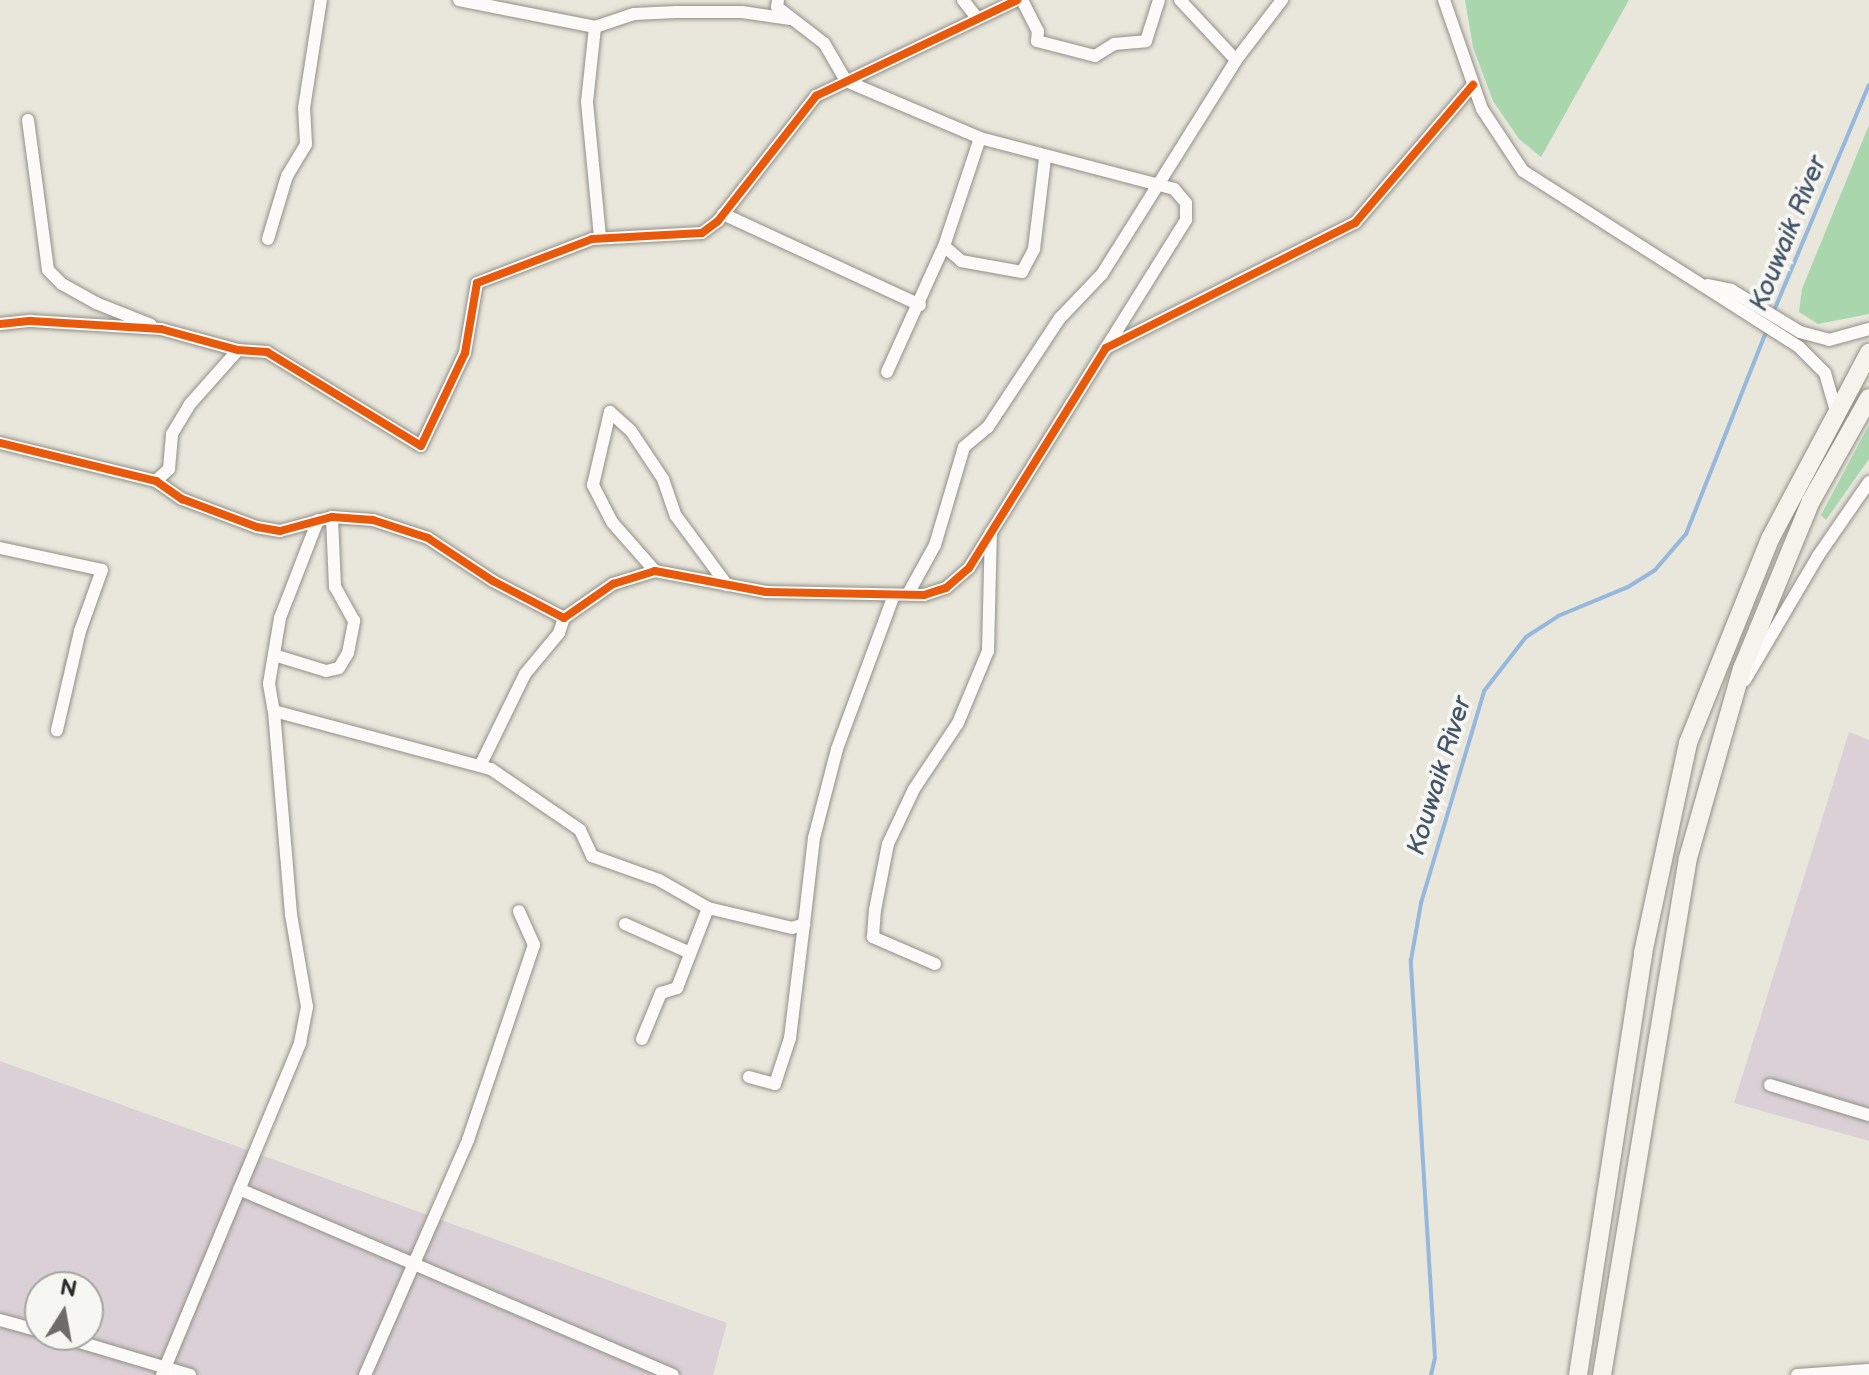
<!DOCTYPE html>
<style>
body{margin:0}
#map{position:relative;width:1869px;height:1375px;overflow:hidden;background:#e9e6db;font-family:"Balsamiq Sans",sans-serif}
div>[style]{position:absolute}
.industrial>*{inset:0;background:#dad0d6}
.green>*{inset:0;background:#aad6ae}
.stream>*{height:4px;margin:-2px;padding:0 2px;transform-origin:2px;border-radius:2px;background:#95b8dc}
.roads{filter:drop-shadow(0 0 2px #908f88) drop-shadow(0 0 2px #908f88)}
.street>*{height:12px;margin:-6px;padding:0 6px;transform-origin:6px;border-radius:6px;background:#fcfbfa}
.secondary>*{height:18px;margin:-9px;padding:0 9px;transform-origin:9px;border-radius:9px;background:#f6f2ec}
.cycleway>*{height:8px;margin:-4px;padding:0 4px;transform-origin:4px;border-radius:4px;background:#e8590c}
span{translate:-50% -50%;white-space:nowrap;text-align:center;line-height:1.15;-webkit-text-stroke:8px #f6f6f2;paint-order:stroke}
.water-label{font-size:26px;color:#445569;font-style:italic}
.north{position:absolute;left:24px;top:1271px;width:80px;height:80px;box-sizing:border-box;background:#f6f6f2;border:2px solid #a5a5a2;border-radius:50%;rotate:11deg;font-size:22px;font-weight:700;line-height:32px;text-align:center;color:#2b2b2b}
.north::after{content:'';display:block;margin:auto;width:28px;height:36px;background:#6e6c69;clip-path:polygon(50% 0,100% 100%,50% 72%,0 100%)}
</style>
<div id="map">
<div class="industrial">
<i style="clip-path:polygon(1849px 732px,1869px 740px,1869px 1141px,1734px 1103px)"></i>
<i style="clip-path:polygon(evenodd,0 1061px,727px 1323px,713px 1375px,0 1375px,0 1061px,40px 1287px,88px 1287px,88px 1335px,40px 1335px,40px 1287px)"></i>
</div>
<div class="green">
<i style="clip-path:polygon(1465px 0,1629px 0,1541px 157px,1519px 139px,1493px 101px,1473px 47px)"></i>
<i style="clip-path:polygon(1869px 125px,1869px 314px,1818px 324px,1799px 312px,1802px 289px)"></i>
<i style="clip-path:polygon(1869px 425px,1869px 459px,1826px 520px,1821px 515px)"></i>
</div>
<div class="stream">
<i style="left:1773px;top:313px;width:247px;rotate:-67.2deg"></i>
<i style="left:1431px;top:1375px;width:17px;rotate:-77deg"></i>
<i style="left:1435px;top:1358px;width:399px;rotate:-93.5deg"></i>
<i style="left:1411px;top:960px;width:58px;rotate:-80deg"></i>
<i style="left:1421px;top:903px;width:221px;rotate:-73.4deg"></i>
<i style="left:1484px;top:691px;width:68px;rotate:-52.1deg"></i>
<i style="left:1526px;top:637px;width:38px;rotate:-33deg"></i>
<i style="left:1558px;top:616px;width:76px;rotate:-22.5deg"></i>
<i style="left:1628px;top:587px;width:32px;rotate:-32deg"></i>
<i style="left:1655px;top:570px;width:48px;rotate:-49.3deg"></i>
<i style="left:1686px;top:534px;width:220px;rotate:-68.4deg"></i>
</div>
<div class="roads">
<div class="street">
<i style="left:459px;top:0;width:139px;rotate:11.2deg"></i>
<i style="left:595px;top:27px;width:41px;rotate:-18.4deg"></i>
<i style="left:634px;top:14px;width:42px;rotate:-2.7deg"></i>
<i style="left:676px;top:12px;width:66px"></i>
<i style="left:742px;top:12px;width:49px;rotate:8.3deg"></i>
<i style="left:778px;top:0;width:7px;rotate:98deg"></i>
<i style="left:777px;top:7px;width:59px;rotate:37.5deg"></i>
<i style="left:824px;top:43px;width:44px;rotate:59.9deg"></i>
<i style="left:846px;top:81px;width:146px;rotate:23deg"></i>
<i style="left:980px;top:138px;width:201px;rotate:14.7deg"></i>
<i style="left:1174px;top:189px;width:18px;rotate:49deg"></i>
<i style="left:1186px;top:203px;width:17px;rotate:90deg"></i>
<i style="left:1186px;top:220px;width:151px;rotate:122deg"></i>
<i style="left:963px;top:0;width:23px;rotate:52deg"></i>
<i style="left:1022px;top:0;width:35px;rotate:63deg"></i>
<i style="left:1038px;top:31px;width:10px;rotate:96deg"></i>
<i style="left:1037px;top:41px;width:60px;rotate:14.5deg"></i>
<i style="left:1095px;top:56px;width:22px;rotate:-32deg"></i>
<i style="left:1114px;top:44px;width:32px;rotate:-5deg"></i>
<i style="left:1146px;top:41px;width:43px;rotate:-72.4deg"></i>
<i style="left:1180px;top:0;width:82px;rotate:47deg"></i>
<i style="left:1236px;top:60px;width:76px;rotate:-52.5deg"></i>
<i style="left:1444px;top:0;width:115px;rotate:70.8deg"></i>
<i style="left:1482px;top:109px;width:74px;rotate:56.5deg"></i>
<i style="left:1523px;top:171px;width:327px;rotate:32.5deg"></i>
<i style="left:1799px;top:347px;width:37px;rotate:45deg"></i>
<i style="left:1825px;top:373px;width:40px;rotate:74deg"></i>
<i style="left:595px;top:27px;width:75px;rotate:96.1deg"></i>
<i style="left:587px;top:102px;width:137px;rotate:84.5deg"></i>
<i style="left:28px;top:120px;width:151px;rotate:82.4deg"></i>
<i style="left:48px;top:270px;width:20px;rotate:45deg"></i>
<i style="left:62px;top:284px;width:39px;rotate:29deg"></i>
<i style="left:96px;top:303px;width:59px;rotate:21.8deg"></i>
<i style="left:980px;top:138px;width:114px;rotate:108.4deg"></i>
<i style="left:944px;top:246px;width:23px;rotate:41deg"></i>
<i style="left:961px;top:261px;width:62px;rotate:10.2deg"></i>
<i style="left:1022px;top:272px;width:26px;rotate:-62deg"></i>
<i style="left:1034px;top:249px;width:92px;rotate:-83.1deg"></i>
<i style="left:723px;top:214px;width:217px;rotate:24.8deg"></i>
<i style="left:268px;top:239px;width:66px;rotate:-73.2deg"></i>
<i style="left:287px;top:176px;width:37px;rotate:-59deg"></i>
<i style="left:306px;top:144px;width:36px;rotate:-93deg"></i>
<i style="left:304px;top:108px;width:109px;rotate:-81.1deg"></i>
<i style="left:1708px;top:285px;width:24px;rotate:12deg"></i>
<i style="left:1731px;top:290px;width:81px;rotate:31.3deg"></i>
<i style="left:1800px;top:332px;width:30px;rotate:15deg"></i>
<i style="left:1829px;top:340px;width:41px;rotate:-15.4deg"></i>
<i style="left:0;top:324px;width:31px;rotate:-6deg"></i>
<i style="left:31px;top:321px;width:130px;rotate:3.5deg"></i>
<i style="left:161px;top:329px;width:80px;rotate:15.3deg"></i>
<i style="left:238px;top:350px;width:29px;rotate:4deg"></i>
<i style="left:267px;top:352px;width:180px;rotate:31.4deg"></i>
<i style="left:421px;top:446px;width:103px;rotate:-64.7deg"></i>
<i style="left:465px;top:353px;width:71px;rotate:-80.3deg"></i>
<i style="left:477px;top:283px;width:123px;rotate:-20.9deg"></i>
<i style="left:592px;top:239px;width:110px;rotate:-3.1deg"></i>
<i style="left:702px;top:233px;width:20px;rotate:-37deg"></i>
<i style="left:718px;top:221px;width:159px;rotate:-51.9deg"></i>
<i style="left:816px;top:96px;width:223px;rotate:-25.5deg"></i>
<i style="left:887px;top:372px;width:138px;rotate:-65.7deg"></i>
<i style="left:0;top:443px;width:161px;rotate:13.7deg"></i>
<i style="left:156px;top:481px;width:32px;rotate:35deg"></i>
<i style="left:182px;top:499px;width:80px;rotate:20.5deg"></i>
<i style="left:257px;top:527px;width:23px;rotate:10deg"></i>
<i style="left:280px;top:531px;width:54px;rotate:-15.1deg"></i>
<i style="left:332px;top:517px;width:41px;rotate:4.2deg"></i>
<i style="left:373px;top:520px;width:58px;rotate:18.1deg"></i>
<i style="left:428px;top:538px;width:78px;rotate:33.5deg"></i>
<i style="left:493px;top:581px;width:80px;rotate:27.5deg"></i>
<i style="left:564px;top:618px;width:60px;rotate:-34.8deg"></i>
<i style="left:613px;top:584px;width:44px;rotate:-17.2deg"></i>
<i style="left:655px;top:571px;width:113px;rotate:10.7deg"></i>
<i style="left:766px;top:592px;width:158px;rotate:1.1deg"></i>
<i style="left:924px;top:595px;width:23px;rotate:-18deg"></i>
<i style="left:946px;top:588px;width:30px;rotate:-41deg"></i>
<i style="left:969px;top:568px;width:259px;rotate:-58.1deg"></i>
<i style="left:1106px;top:348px;width:279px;rotate:-26.7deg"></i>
<i style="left:1355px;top:223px;width:182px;rotate:-49.5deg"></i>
<i style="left:156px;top:481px;width:18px;rotate:-43deg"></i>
<i style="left:169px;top:469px;width:35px;rotate:-85deg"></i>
<i style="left:172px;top:434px;width:35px;rotate:-59deg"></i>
<i style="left:190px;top:404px;width:72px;rotate:-48.4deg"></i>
<i style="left:318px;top:520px;width:105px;rotate:111.2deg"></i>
<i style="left:280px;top:618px;width:67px;rotate:99.5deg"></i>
<i style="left:269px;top:684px;width:27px;rotate:80deg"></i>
<i style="left:274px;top:711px;width:225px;rotate:15deg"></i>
<i style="left:491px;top:769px;width:108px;rotate:34.4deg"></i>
<i style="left:580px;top:830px;width:29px;rotate:65deg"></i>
<i style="left:592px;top:856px;width:71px;rotate:19.7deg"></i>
<i style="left:659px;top:880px;width:56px;rotate:29.7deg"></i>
<i style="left:708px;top:908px;width:86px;rotate:13.4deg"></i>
<i style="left:792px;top:928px;width:13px;rotate:-18deg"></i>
<i style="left:804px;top:924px;width:87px;rotate:-83.4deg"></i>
<i style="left:814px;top:838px;width:92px;rotate:-75.5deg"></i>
<i style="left:837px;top:749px;width:164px;rotate:-69.7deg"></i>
<i style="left:0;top:548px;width:104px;rotate:12.2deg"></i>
<i style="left:102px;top:570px;width:65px;rotate:109.8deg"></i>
<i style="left:80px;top:631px;width:102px;rotate:103.1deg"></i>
<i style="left:655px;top:571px;width:65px;rotate:-131.3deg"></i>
<i style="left:612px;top:522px;width:42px;rotate:-117.2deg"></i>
<i style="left:593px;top:485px;width:75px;rotate:-76.9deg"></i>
<i style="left:610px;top:412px;width:28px;rotate:42deg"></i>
<i style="left:631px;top:431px;width:58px;rotate:56.3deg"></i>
<i style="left:663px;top:479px;width:39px;rotate:71deg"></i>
<i style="left:676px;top:516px;width:86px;rotate:53.5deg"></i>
<i style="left:908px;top:594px;width:56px;rotate:-61.1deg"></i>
<i style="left:935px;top:545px;width:102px;rotate:-73.5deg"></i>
<i style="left:964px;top:447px;width:31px;rotate:-40deg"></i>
<i style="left:988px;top:427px;width:131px;rotate:-56.6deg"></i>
<i style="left:1060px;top:318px;width:61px;rotate:-46.3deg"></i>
<i style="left:1102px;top:274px;width:252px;rotate:-57.9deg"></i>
<i style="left:274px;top:655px;width:54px;rotate:17.1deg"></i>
<i style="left:326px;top:671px;width:13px;rotate:-13deg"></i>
<i style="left:339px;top:668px;width:17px;rotate:-59deg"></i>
<i style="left:348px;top:653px;width:33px;rotate:-79deg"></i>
<i style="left:354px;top:621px;width:39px;rotate:-119deg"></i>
<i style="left:335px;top:587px;width:70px;rotate:-92.5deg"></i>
<i style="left:1745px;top:680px;width:144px;rotate:-59.5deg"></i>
<i style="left:1818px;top:556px;width:90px;rotate:-55.4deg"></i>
<i style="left:480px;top:766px;width:102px;rotate:-63.9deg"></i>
<i style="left:525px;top:674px;width:53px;rotate:-50.3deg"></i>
<i style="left:559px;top:633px;width:16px;rotate:-72deg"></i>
<i style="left:625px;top:924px;width:69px;rotate:24deg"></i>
<i style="left:935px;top:964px;width:68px;rotate:-156.5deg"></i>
<i style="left:873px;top:937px;width:27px;rotate:-86deg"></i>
<i style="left:875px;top:910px;width:67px;rotate:-78.9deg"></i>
<i style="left:888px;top:844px;width:61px;rotate:-64.7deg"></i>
<i style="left:914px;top:789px;width:79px;rotate:-56.3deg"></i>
<i style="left:958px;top:723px;width:78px;rotate:-67.4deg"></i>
<i style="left:988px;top:651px;width:119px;rotate:-88.6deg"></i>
<i style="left:642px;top:1039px;width:50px;rotate:-67.6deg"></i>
<i style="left:661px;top:993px;width:17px;rotate:-17deg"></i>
<i style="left:677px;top:988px;width:86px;rotate:-68.8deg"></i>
<i style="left:749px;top:1077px;width:27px;rotate:15deg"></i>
<i style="left:775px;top:1084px;width:48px;rotate:-71.9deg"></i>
<i style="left:790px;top:1038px;width:115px;rotate:-83deg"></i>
<i style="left:1770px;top:1085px;width:103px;rotate:16.9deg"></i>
<i style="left:239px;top:1189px;width:472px;rotate:23.2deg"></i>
<i style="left:0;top:1320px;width:41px;rotate:15.4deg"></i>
<i style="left:56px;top:1335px;width:140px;rotate:16.6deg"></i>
<i style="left:162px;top:1375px;width:360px;rotate:-67.4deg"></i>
<i style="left:300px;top:1043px;width:37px;rotate:-79deg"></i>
<i style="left:307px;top:1007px;width:94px;rotate:-99.8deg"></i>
<i style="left:291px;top:914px;width:204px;rotate:-94.8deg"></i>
<i style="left:365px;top:1375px;width:257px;rotate:-66.3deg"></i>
<i style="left:468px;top:1140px;width:115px;rotate:-71.3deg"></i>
<i style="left:505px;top:1031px;width:91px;rotate:-71.4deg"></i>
<i style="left:534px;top:945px;width:37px;rotate:-114deg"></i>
<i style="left:1797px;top:1375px;width:72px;rotate:-4deg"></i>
</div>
<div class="secondary">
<i style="left:1578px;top:1375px;width:427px;rotate:-81.2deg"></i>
<i style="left:1643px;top:953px;width:215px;rotate:-77.9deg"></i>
<i style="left:1688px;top:743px;width:220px;rotate:-68.1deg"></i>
<i style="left:1770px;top:539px;width:211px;rotate:-62deg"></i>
<i style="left:1602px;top:1375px;width:524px;rotate:-80.56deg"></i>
<i style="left:1688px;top:858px;width:197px;rotate:-74.1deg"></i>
<i style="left:1742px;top:669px;width:182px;rotate:-67.7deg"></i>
<i style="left:1811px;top:501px;width:118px;rotate:-60.6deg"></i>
</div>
</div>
<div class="cycleway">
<i style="left:0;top:324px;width:31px;rotate:-6deg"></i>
<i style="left:31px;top:321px;width:130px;rotate:3.5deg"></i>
<i style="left:161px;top:329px;width:80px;rotate:15.3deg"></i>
<i style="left:238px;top:350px;width:29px;rotate:4deg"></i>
<i style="left:267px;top:352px;width:180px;rotate:31.4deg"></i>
<i style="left:421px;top:446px;width:103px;rotate:-64.7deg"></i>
<i style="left:465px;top:353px;width:71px;rotate:-80.3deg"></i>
<i style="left:477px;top:283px;width:123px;rotate:-20.9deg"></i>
<i style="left:592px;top:239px;width:110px;rotate:-3.1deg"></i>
<i style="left:702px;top:233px;width:20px;rotate:-37deg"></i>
<i style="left:718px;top:221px;width:159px;rotate:-51.9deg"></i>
<i style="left:816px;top:96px;width:223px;rotate:-25.5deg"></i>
<i style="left:0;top:443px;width:161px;rotate:13.7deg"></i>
<i style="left:156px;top:481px;width:32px;rotate:35deg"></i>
<i style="left:182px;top:499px;width:80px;rotate:20.5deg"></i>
<i style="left:257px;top:527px;width:23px;rotate:10deg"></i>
<i style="left:280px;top:531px;width:54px;rotate:-15.1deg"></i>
<i style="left:332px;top:517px;width:41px;rotate:4.2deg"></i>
<i style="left:373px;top:520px;width:58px;rotate:18.1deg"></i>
<i style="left:428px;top:538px;width:78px;rotate:33.5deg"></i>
<i style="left:493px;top:581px;width:80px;rotate:27.5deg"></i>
<i style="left:564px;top:618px;width:60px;rotate:-34.8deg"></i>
<i style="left:613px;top:584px;width:44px;rotate:-17.2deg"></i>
<i style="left:655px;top:571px;width:113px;rotate:10.7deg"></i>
<i style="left:766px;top:592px;width:158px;rotate:1.1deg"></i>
<i style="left:924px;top:595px;width:23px;rotate:-18deg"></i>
<i style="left:946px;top:588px;width:30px;rotate:-41deg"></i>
<i style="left:969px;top:568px;width:259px;rotate:-58.1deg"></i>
<i style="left:1106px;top:348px;width:279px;rotate:-26.7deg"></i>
<i style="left:1355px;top:223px;width:182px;rotate:-49.5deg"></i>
</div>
<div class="water-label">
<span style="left:1789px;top:234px;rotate:-68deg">Kouwaik River</span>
<span style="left:1440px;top:776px;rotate:-73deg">Kouwaik River</span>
</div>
<div class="north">N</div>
</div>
